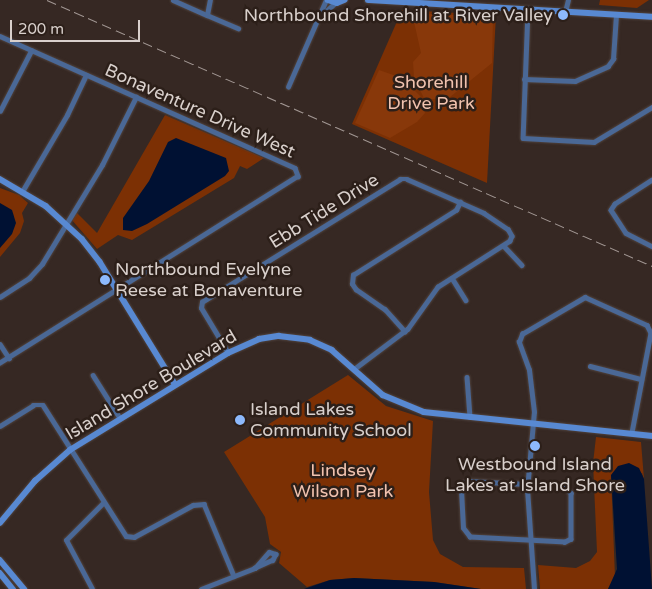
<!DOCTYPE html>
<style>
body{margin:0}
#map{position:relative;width:652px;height:589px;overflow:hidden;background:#362823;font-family:"Varela Round",sans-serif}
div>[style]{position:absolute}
.green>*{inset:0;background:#7c3004}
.forest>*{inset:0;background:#88380a}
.water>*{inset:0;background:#013}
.roads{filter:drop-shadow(0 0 1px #50433e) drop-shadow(0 0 1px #50433e)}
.street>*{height:4.5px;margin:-2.25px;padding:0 2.25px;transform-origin:2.25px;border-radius:2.25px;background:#4a6896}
.secondary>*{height:5.5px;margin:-2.75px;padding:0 2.75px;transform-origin:2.75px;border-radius:2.75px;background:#5889d2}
.rail>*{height:1px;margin-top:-0.5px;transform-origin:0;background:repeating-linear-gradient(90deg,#a29793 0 10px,transparent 0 15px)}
.dots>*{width:14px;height:14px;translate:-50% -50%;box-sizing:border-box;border:2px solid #2c1f19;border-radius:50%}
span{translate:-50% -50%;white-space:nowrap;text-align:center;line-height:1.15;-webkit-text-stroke:5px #2c1f19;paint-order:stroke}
.poi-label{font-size:18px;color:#d9d0cc}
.right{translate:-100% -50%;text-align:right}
.left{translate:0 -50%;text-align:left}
.park-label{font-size:18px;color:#f1c2ae}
.street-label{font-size:18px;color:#d9d0cc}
.scale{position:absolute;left:10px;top:20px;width:130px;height:22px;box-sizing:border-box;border:2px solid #d9d0cc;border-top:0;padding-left:6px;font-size:15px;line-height:18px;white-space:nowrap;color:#d9d0cc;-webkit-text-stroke:4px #2c1f19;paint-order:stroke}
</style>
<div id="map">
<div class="green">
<i style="clip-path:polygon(600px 0,649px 0,637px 8px,599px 5px)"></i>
<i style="clip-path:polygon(402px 10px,496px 15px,487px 183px,352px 124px)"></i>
<i style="clip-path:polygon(165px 115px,264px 158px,247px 169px,240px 166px,234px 178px,132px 240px,118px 235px,97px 249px,71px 219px,76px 212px,97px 233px)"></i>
<i style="clip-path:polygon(0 188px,19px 195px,28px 203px,22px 213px,24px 221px,20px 233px,0 257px)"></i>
<i style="clip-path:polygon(348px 375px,386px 406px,433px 421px,429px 492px,433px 540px,440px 554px,463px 567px,524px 568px,526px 589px,481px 589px,434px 582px,354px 578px,330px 580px,307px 587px,279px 563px,281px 552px,270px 544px,265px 517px,224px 452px)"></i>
<i style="clip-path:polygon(596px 437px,641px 442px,644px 479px,642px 473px,611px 475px,615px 577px,608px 589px,540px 589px,538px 565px,576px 568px,590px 561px,597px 552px,593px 463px)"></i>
</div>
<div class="forest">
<i style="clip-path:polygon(412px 13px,493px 17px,492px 63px,450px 97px,425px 100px,414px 78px,413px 62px,421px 53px)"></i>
<i style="clip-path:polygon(379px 70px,402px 78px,422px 98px,425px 113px,417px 122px,390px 138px,355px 123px)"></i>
</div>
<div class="water">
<i style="clip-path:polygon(176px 138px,226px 158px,229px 171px,225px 176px,147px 224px,132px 231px,123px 230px,123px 218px,149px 181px,168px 142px)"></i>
<i style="clip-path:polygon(0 203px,12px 210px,16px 223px,12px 234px,0 248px)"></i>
<i style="clip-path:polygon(629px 463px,639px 468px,644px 479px,652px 589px,608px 589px,617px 569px,611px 475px,618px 466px)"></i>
<i style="clip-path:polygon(354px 578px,434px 582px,481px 589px,304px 589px,330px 580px)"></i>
</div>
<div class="roads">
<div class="street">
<i style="left:173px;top:0;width:37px;rotate:24deg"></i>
<i style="left:207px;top:15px;width:15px;rotate:-79deg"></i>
<i style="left:528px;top:10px;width:128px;rotate:92.2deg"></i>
<i style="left:523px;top:138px;width:71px;rotate:3.2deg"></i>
<i style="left:594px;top:142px;width:68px;rotate:-31.1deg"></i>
<i style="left:565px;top:12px;width:12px;rotate:-76deg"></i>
<i style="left:207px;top:15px;width:34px;rotate:23deg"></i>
<i style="left:322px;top:15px;width:18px;rotate:-43deg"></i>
<i style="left:0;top:36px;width:323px;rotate:24.1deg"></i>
<i style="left:295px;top:168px;width:9px;rotate:69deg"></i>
<i style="left:298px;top:176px;width:352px;rotate:147.9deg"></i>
<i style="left:524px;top:79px;width:51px;rotate:2.2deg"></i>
<i style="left:575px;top:81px;width:36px;rotate:-24deg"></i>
<i style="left:608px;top:66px;width:9px;rotate:-54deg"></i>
<i style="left:613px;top:59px;width:44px;rotate:-86.1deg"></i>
<i style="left:288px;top:87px;width:95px;rotate:-66.4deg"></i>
<i style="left:0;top:111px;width:68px;rotate:-62.7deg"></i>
<i style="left:652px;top:180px;width:44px;rotate:147deg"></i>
<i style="left:615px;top:204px;width:7px;rotate:124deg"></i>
<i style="left:611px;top:210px;width:27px;rotate:57deg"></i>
<i style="left:626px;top:233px;width:29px;rotate:27deg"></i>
<i style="left:23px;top:190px;width:87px;rotate:-59.6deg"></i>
<i style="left:67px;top:115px;width:44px;rotate:-64.6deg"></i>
<i style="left:504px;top:246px;width:26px;rotate:47deg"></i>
<i style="left:452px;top:278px;width:26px;rotate:58deg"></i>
<i style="left:0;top:297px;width:35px;rotate:-33deg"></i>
<i style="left:29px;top:278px;width:19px;rotate:-47deg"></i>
<i style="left:42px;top:264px;width:116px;rotate:-58.8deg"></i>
<i style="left:102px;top:165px;width:76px;rotate:-63.4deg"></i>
<i style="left:405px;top:332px;width:30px;rotate:-132deg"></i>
<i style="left:385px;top:310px;width:35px;rotate:-145deg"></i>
<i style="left:356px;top:290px;width:7px;rotate:-124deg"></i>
<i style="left:352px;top:284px;width:9px;rotate:-84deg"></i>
<i style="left:353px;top:275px;width:122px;rotate:-32.3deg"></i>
<i style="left:456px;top:210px;width:9px;rotate:-63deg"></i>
<i style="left:0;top:344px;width:17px;rotate:57deg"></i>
<i style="left:228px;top:353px;width:52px;rotate:-121deg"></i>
<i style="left:201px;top:308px;width:6px;rotate:-81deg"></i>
<i style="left:202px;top:302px;width:233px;rotate:-31.8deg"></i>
<i style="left:400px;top:179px;width:7px"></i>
<i style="left:407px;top:179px;width:84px;rotate:23.8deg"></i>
<i style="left:484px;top:213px;width:29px;rotate:34deg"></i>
<i style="left:508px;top:229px;width:8px;rotate:60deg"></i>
<i style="left:512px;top:236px;width:5px;rotate:112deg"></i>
<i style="left:510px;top:241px;width:85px;rotate:147.4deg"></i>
<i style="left:438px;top:287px;width:52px;rotate:125.5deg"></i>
<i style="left:408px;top:329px;width:66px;rotate:143deg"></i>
<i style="left:590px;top:366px;width:53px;rotate:14.3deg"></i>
<i style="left:93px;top:375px;width:51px;rotate:57.9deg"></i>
<i style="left:467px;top:377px;width:40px;rotate:85.7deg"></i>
<i style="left:0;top:426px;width:39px;rotate:-32deg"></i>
<i style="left:33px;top:405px;width:10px"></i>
<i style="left:43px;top:405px;width:155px;rotate:57.6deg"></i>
<i style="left:126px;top:536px;width:8px;rotate:7deg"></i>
<i style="left:134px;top:537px;width:67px;rotate:-28.5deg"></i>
<i style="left:193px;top:505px;width:11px;rotate:-5deg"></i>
<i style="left:204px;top:504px;width:78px;rotate:67.4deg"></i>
<i style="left:469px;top:481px;width:95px;rotate:3deg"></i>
<i style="left:564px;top:486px;width:10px;rotate:45deg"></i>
<i style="left:571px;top:493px;width:46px;rotate:90deg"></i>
<i style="left:571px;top:539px;width:7px;rotate:153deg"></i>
<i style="left:565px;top:542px;width:95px;rotate:-177deg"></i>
<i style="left:470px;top:537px;width:11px;rotate:-128deg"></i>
<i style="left:463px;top:528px;width:39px;rotate:-93deg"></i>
<i style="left:461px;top:489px;width:6px;rotate:-72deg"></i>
<i style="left:463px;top:483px;width:6px;rotate:-18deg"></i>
<i style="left:92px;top:589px;width:55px;rotate:-118deg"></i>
<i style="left:66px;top:540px;width:52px;rotate:-45deg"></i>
<i style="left:201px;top:589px;width:58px;rotate:-21.3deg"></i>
<i style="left:255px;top:568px;width:21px;rotate:-49deg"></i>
<i style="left:269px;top:552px;width:7px;rotate:16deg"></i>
<i style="left:276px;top:554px;width:7px;rotate:117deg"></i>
<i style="left:273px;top:560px;width:20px;rotate:156deg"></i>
<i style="left:534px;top:589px;width:99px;rotate:-94deg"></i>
<i style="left:527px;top:490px;width:78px;rotate:-84.9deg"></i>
<i style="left:534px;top:412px;width:42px;rotate:-96.8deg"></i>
<i style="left:529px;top:370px;width:30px;rotate:-110deg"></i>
<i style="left:519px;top:342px;width:9px;rotate:-69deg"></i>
<i style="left:522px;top:334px;width:73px;rotate:-30.4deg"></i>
<i style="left:585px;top:297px;width:68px;rotate:24.3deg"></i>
<i style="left:647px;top:325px;width:9px;rotate:63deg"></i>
<i style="left:651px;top:333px;width:102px;rotate:100.8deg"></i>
</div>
<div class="secondary">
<i style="left:328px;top:0;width:9px;rotate:18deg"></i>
<i style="left:337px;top:3px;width:8px;rotate:-23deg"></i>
<i style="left:368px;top:0;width:285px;rotate:3.4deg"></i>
<i style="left:0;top:179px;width:53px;rotate:30.4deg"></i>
<i style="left:46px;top:206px;width:49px;rotate:42.5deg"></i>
<i style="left:82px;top:239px;width:29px;rotate:52deg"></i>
<i style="left:100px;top:262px;width:143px;rotate:58.4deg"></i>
<i style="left:0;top:523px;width:55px;rotate:-50.2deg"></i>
<i style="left:35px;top:481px;width:47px;rotate:-41.5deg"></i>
<i style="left:70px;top:450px;width:185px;rotate:-31.5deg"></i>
<i style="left:228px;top:353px;width:34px;rotate:-24deg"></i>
<i style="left:259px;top:339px;width:20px;rotate:-9deg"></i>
<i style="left:279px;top:336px;width:31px;rotate:7deg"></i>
<i style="left:310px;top:340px;width:24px;rotate:24deg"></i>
<i style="left:332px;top:350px;width:68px;rotate:41.4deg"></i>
<i style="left:383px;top:395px;width:44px;rotate:22.5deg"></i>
<i style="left:424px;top:412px;width:229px;rotate:6deg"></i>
<i style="left:0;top:560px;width:38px;rotate:50deg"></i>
<i style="left:0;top:573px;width:21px;rotate:51deg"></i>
</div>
</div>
<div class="rail">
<i style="left:47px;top:0;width:661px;rotate:23.73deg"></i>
</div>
<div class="dots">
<i style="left:563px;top:15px;background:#8db9fc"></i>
<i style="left:105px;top:280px;background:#8db9fc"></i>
<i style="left:240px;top:420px;background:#8db9fc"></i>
<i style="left:535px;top:446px;background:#8db9fc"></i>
</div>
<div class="poi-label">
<span class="right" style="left:553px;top:15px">Northbound Shorehill at River Valley</span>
<span class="left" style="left:115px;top:280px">Northbound Evelyne<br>Reese at Bonaventure</span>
<span class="left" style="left:250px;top:420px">Island Lakes<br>Community School</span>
<span style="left:535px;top:475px">Westbound Island<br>Lakes at Island Shore</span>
</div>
<div class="park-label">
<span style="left:431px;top:93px">Shorehill<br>Drive Park</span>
<span style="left:343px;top:481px">Lindsey<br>Wilson Park</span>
</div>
<div class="street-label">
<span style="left:200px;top:111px;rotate:24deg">Bonaventure Drive West</span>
<span style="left:324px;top:211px;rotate:-32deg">Ebb Tide Drive</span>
<span style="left:151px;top:385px;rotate:-31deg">Island Shore Boulevard</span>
</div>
<div class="scale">200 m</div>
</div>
